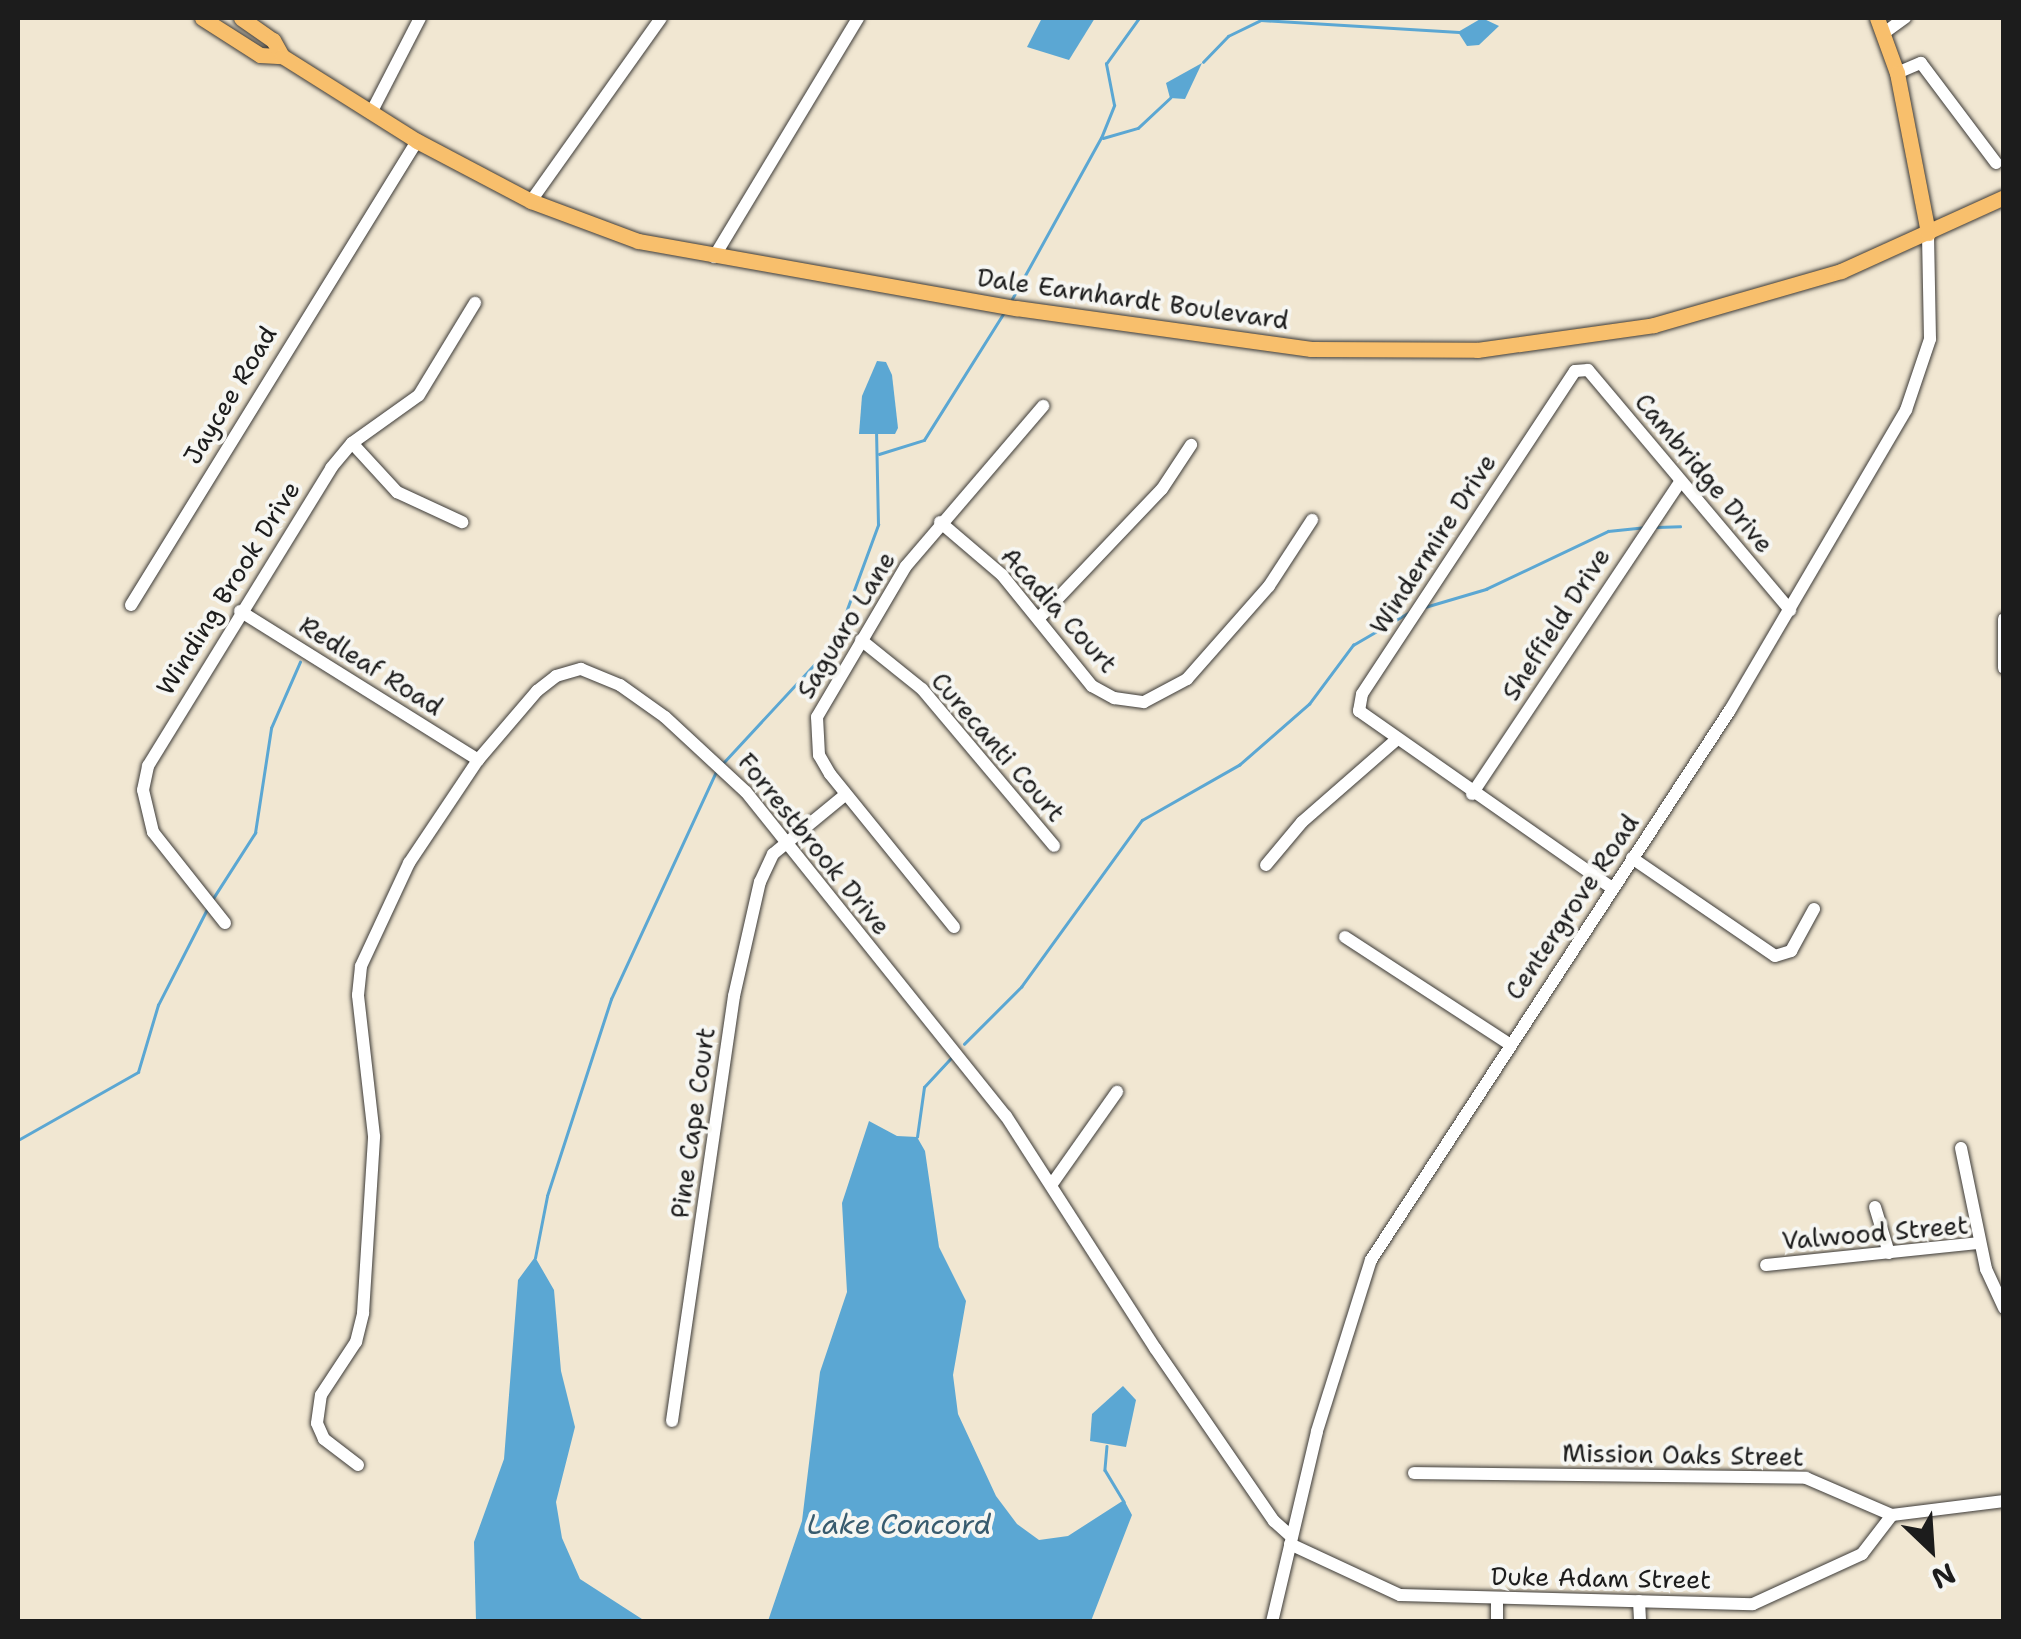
<!DOCTYPE html>
<style>
body{margin:0}
#map{position:relative;width:2021px;height:1639px;overflow:hidden;background:#f1e7d2;font-family:"Shantell Sans",sans-serif}
div>[style]{position:absolute}
.water>*{inset:0;background:#5ba7d3}
.stream>*{height:2.5px;margin:-1.25px;padding:0 1.25px;transform-origin:1.25px;border-radius:1.25px;background:#5ba7d3}
.roads{filter:drop-shadow(0 0 2px #3c3a37) drop-shadow(0 0 2px #3c3a37)}
.minor>*{height:12px;margin:-6px;padding:0 6px;transform-origin:6px;border-radius:6px;background:#fff}
.major>*{height:15px;margin:-7.5px;padding:0 7.5px;transform-origin:7.5px;border-radius:7.5px;background:#f8bf6c}
span{translate:-50% -50%;white-space:nowrap;text-align:center;line-height:1.15;-webkit-text-stroke:8px #f6f6f2;paint-order:stroke}
.street-label{font-size:25px;color:#1c1c1c}
.water-label{font-size:28px;color:#385b6e;font-style:italic}
.frame{position:absolute;inset:0;border:20px solid #1c1c1c;pointer-events:none}
.north{position:absolute;left:1881px;top:1499px;width:100px;height:100px;-webkit-text-stroke:8px #f6f6f2;paint-order:stroke;rotate:155deg;font-size:28px;font-weight:700;line-height:40px;text-align:center;color:#1c1c1c}
.north::after{content:'';display:block;margin:auto;width:35px;height:45px;background:#1c1c1c;clip-path:polygon(50% 0,100% 100%,50% 72%,0 100%)}
</style>
<div id="map">
<div class="water">
<i style="clip-path:polygon(1042px 18px,1095px 18px,1069px 60px,1027px 47px)"></i>
<i style="clip-path:polygon(1482px 18px,1499px 26px,1479px 45px,1467px 46px,1458px 32px)"></i>
<i style="clip-path:polygon(1202px 63px,1185px 99px,1170px 98px,1166px 83px)"></i>
<i style="clip-path:polygon(877px 361px,886px 362px,892px 375px,898px 428px,895px 434px,859px 434px,862px 396px)"></i>
<i style="clip-path:polygon(869px 1121px,897px 1136px,917px 1137px,925px 1151px,939px 1247px,966px 1301px,953px 1375px,958px 1414px,996px 1496px,1017px 1524px,1039px 1540px,1068px 1536px,1124px 1500px,1132px 1515px,1091px 1621px,768px 1621px,802px 1521px,820px 1372px,847px 1292px,842px 1203px)"></i>
<i style="clip-path:polygon(535px 1257px,554px 1290px,561px 1371px,575px 1427px,556px 1502px,562px 1538px,580px 1579px,645px 1621px,476px 1621px,474px 1542px,504px 1459px,518px 1280px)"></i>
<i style="clip-path:polygon(1123px 1386px,1136px 1400px,1126px 1447px,1090px 1441px,1092px 1414px)"></i>
</div>
<div class="stream">
<i style="left:1203px;top:62px;width:36px;rotate:-46deg"></i>
<i style="left:1228px;top:36px;width:37px;rotate:-26deg"></i>
<i style="left:1261px;top:20px;width:198px;rotate:3.5deg"></i>
<i style="left:1103px;top:138px;width:36px;rotate:-16deg"></i>
<i style="left:1138px;top:128px;width:44px;rotate:-43.2deg"></i>
<i style="left:1012px;top:299px;width:184px;rotate:-61.1deg"></i>
<i style="left:1101px;top:138px;width:35px;rotate:-68deg"></i>
<i style="left:1114px;top:105px;width:42px;rotate:-101deg"></i>
<i style="left:1106px;top:64px;width:57px;rotate:-54.3deg"></i>
<i style="left:879px;top:454px;width:47px;rotate:-17.3deg"></i>
<i style="left:924px;top:440px;width:152px;rotate:-57.9deg"></i>
<i style="left:1657px;top:527px;width:23px;rotate:-2deg"></i>
<i style="left:1425px;top:607px;width:64px;rotate:-16.4deg"></i>
<i style="left:1486px;top:589px;width:135px;rotate:-25.4deg"></i>
<i style="left:1608px;top:531px;width:36px;rotate:-6deg"></i>
<i style="left:724px;top:762px;width:163px;rotate:-47.2deg"></i>
<i style="left:835px;top:642px;width:125px;rotate:-69.8deg"></i>
<i style="left:878px;top:525px;width:92px;rotate:-91.2deg"></i>
<i style="left:212px;top:900px;width:80px;rotate:-57.3deg"></i>
<i style="left:255px;top:833px;width:106px;rotate:-81.3deg"></i>
<i style="left:271px;top:728px;width:72px;rotate:-66.3deg"></i>
<i style="left:964px;top:1044px;width:81px;rotate:-45deg"></i>
<i style="left:1021px;top:987px;width:206px;rotate:-54.1deg"></i>
<i style="left:1142px;top:820px;width:112px;rotate:-29.6deg"></i>
<i style="left:1239px;top:765px;width:93px;rotate:-41.1deg"></i>
<i style="left:1309px;top:704px;width:74px;rotate:-53.3deg"></i>
<i style="left:1353px;top:645px;width:64px;rotate:-30.2deg"></i>
<i style="left:917px;top:1137px;width:50px;rotate:-82deg"></i>
<i style="left:924px;top:1087px;width:41px;rotate:-47deg"></i>
<i style="left:18px;top:1140px;width:138px;rotate:-29.5deg"></i>
<i style="left:138px;top:1072px;width:70px;rotate:-73.4deg"></i>
<i style="left:158px;top:1005px;width:106px;rotate:-62.9deg"></i>
<i style="left:535px;top:1258px;width:63px;rotate:-79deg"></i>
<i style="left:547px;top:1196px;width:207px;rotate:-72deg"></i>
<i style="left:611px;top:999px;width:250px;rotate:-65.2deg"></i>
<i style="left:1107px;top:1446px;width:24px;rotate:95deg"></i>
<i style="left:1105px;top:1470px;width:37px;rotate:59deg"></i>
<i style="left:128px;top:1622px;width:50px"></i>
</div>
<div class="roads">
<div class="minor">
<i style="left:1884px;top:33px;width:26px;rotate:-36deg"></i>
<i style="left:1897px;top:73px;width:26px;rotate:-23deg"></i>
<i style="left:1921px;top:63px;width:125px;rotate:53.1deg"></i>
<i style="left:371px;top:113px;width:107px;rotate:-62.7deg"></i>
<i style="left:531px;top:201px;width:224px;rotate:-54.6deg"></i>
<i style="left:714px;top:257px;width:279px;rotate:-58.9deg"></i>
<i style="left:352px;top:443px;width:67px;rotate:47.4deg"></i>
<i style="left:397px;top:492px;width:72px;rotate:24.8deg"></i>
<i style="left:940px;top:522px;width:82px;rotate:40.5deg"></i>
<i style="left:1002px;top:575px;width:143px;rotate:51deg"></i>
<i style="left:1092px;top:686px;width:25px;rotate:29deg"></i>
<i style="left:1114px;top:698px;width:30px;rotate:8deg"></i>
<i style="left:1144px;top:702px;width:49px;rotate:-28.1deg"></i>
<i style="left:1187px;top:679px;width:124px;rotate:-48.6deg"></i>
<i style="left:1269px;top:586px;width:79px;rotate:-56.9deg"></i>
<i style="left:131px;top:605px;width:545px;rotate:-58.35deg"></i>
<i style="left:240px;top:611px;width:281px;rotate:32deg"></i>
<i style="left:1039px;top:618px;width:178px;rotate:-46.4deg"></i>
<i style="left:1162px;top:489px;width:53px;rotate:-56.6deg"></i>
<i style="left:2004px;top:619px;width:49px;rotate:90deg"></i>
<i style="left:861px;top:640px;width:78px;rotate:38.8deg"></i>
<i style="left:922px;top:689px;width:205px;rotate:49.9deg"></i>
<i style="left:1472px;top:794px;width:376px;rotate:-56.3deg"></i>
<i style="left:1632px;top:858px;width:173px;rotate:34.4deg"></i>
<i style="left:1775px;top:956px;width:17px;rotate:-17deg"></i>
<i style="left:1791px;top:951px;width:48px;rotate:-61.3deg"></i>
<i style="left:1266px;top:865px;width:56px;rotate:-50.1deg"></i>
<i style="left:1302px;top:822px;width:123px;rotate:-41.1deg"></i>
<i style="left:1612px;top:888px;width:309px;rotate:-145deg"></i>
<i style="left:1359px;top:711px;width:17px;rotate:-80deg"></i>
<i style="left:1362px;top:694px;width:387px;rotate:-56.6deg"></i>
<i style="left:1575px;top:371px;width:13px;rotate:-4deg"></i>
<i style="left:1588px;top:370px;width:314px;rotate:49.9deg"></i>
<i style="left:225px;top:923px;width:116px;rotate:-128.4deg"></i>
<i style="left:153px;top:832px;width:43px;rotate:-103.4deg"></i>
<i style="left:143px;top:790px;width:25px;rotate:-78deg"></i>
<i style="left:148px;top:766px;width:350px;rotate:-58.4deg"></i>
<i style="left:331px;top:468px;width:33px;rotate:-50deg"></i>
<i style="left:352px;top:443px;width:82px;rotate:-35.6deg"></i>
<i style="left:419px;top:395px;width:108px;rotate:-58.7deg"></i>
<i style="left:954px;top:927px;width:197px;rotate:-129deg"></i>
<i style="left:830px;top:774px;width:22px;rotate:-120deg"></i>
<i style="left:819px;top:755px;width:38px;rotate:-93deg"></i>
<i style="left:817px;top:717px;width:175px;rotate:-59.5deg"></i>
<i style="left:906px;top:566px;width:211px;rotate:-49.4deg"></i>
<i style="left:1345px;top:937px;width:196px;rotate:33.1deg"></i>
<i style="left:1961px;top:1148px;width:124px;rotate:78.3deg"></i>
<i style="left:1986px;top:1269px;width:43px;rotate:65.2deg"></i>
<i style="left:1052px;top:1184px;width:113px;rotate:-54.8deg"></i>
<i style="left:1875px;top:1207px;width:48px;rotate:73.1deg"></i>
<i style="left:1766px;top:1265px;width:215px;rotate:-5.9deg"></i>
<i style="left:672px;top:1421px;width:429px;rotate:-81.7deg"></i>
<i style="left:734px;top:996px;width:117px;rotate:-77.2deg"></i>
<i style="left:760px;top:882px;width:31px;rotate:-65deg"></i>
<i style="left:773px;top:854px;width:94px;rotate:-39.4deg"></i>
<i style="left:358px;top:1465px;width:43px;rotate:-142.6deg"></i>
<i style="left:324px;top:1439px;width:17px;rotate:-114deg"></i>
<i style="left:317px;top:1423px;width:28px;rotate:-82deg"></i>
<i style="left:321px;top:1395px;width:64px;rotate:-56.6deg"></i>
<i style="left:356px;top:1342px;width:30px;rotate:-76deg"></i>
<i style="left:363px;top:1313px;width:177px;rotate:-86.4deg"></i>
<i style="left:374px;top:1136px;width:142px;rotate:-96.5deg"></i>
<i style="left:358px;top:995px;width:29px;rotate:-84deg"></i>
<i style="left:361px;top:966px;width:114px;rotate:-65deg"></i>
<i style="left:409px;top:863px;width:124px;rotate:-56.2deg"></i>
<i style="left:478px;top:760px;width:91px;rotate:-49.5deg"></i>
<i style="left:537px;top:691px;width:24px;rotate:-38deg"></i>
<i style="left:556px;top:676px;width:26px;rotate:-16deg"></i>
<i style="left:581px;top:669px;width:42px;rotate:22.3deg"></i>
<i style="left:620px;top:685px;width:55px;rotate:35.4deg"></i>
<i style="left:665px;top:717px;width:110px;rotate:42.8deg"></i>
<i style="left:746px;top:792px;width:415px;rotate:51.3deg"></i>
<i style="left:1006px;top:1116px;width:276px;rotate:57.3deg"></i>
<i style="left:1155px;top:1348px;width:210px;rotate:55.5deg"></i>
<i style="left:1274px;top:1521px;width:24px;rotate:42deg"></i>
<i style="left:1414px;top:1473px;width:392px;rotate:0.7deg"></i>
<i style="left:1806px;top:1478px;width:94px;rotate:23.3deg"></i>
<i style="left:1892px;top:1515px;width:113px;rotate:-7.1deg"></i>
<i style="left:1290px;top:1544px;width:121px;rotate:24.9deg"></i>
<i style="left:1400px;top:1595px;width:353px;rotate:1.5deg"></i>
<i style="left:1753px;top:1604px;width:120px;rotate:-24.6deg"></i>
<i style="left:1862px;top:1554px;width:49px;rotate:-52.4deg"></i>
<i style="left:1497px;top:1599px;width:23px;rotate:90deg"></i>
<i style="left:1639px;top:1601px;width:21px;rotate:87deg"></i>
<i style="left:1272px;top:1622px;width:196px;rotate:-76.7deg"></i>
<i style="left:1317px;top:1431px;width:179px;rotate:-72.5deg"></i>
<i style="left:1371px;top:1260px;width:657px;rotate:-56.87deg"></i>
<i style="left:1730px;top:710px;width:348px;rotate:-59.6deg"></i>
<i style="left:1906px;top:410px;width:75px;rotate:-71.3deg"></i>
<i style="left:1930px;top:339px;width:106px;rotate:-91.1deg"></i>
</div>
<div class="major">
<i style="left:202px;top:18px;width:69px;rotate:32.5deg"></i>
<i style="left:260px;top:55px;width:22px;rotate:3deg"></i>
<i style="left:241px;top:18px;width:39px;rotate:35deg"></i>
<i style="left:273px;top:40px;width:18px;rotate:61deg"></i>
<i style="left:282px;top:56px;width:160px;rotate:32.2deg"></i>
<i style="left:417px;top:141px;width:129px;rotate:27.8deg"></i>
<i style="left:531px;top:201px;width:114px;rotate:20.5deg"></i>
<i style="left:638px;top:241px;width:384px;rotate:10.1deg"></i>
<i style="left:1016px;top:308px;width:298px;rotate:7.9deg"></i>
<i style="left:1311px;top:349px;width:166px;rotate:0.3deg"></i>
<i style="left:1477px;top:350px;width:179px;rotate:-8deg"></i>
<i style="left:1654px;top:325px;width:195px;rotate:-16.1deg"></i>
<i style="left:1841px;top:271px;width:179px;rotate:-24.4deg"></i>
<i style="left:1877px;top:18px;width:59px;rotate:70deg"></i>
<i style="left:1897px;top:73px;width:163px;rotate:79deg"></i>
</div>
</div>
<div class="street-label">
<span style="left:1133px;top:299px;rotate:8deg">Dale Earnhardt Boulevard</span>
<span style="left:230px;top:395px;rotate:-59deg">Jaycee Road</span>
<span style="left:1704px;top:473px;rotate:50deg">Cambridge Drive</span>
<span style="left:1433px;top:544px;rotate:-57deg">Windermire Drive</span>
<span style="left:228px;top:588px;rotate:-58deg">Winding Brook Drive</span>
<span style="left:1059px;top:610px;rotate:48deg">Acadia Court</span>
<span style="left:1556px;top:624px;rotate:-57deg">Sheffield Drive</span>
<span style="left:846px;top:625px;rotate:-59deg">Saguaro Lane</span>
<span style="left:371px;top:666px;rotate:32deg">Redleaf Road</span>
<span style="left:998px;top:747px;rotate:49deg">Curecanti Court</span>
<span style="left:814px;top:844px;rotate:51deg">Forrestbrook Drive</span>
<span style="left:1572px;top:907px;rotate:-56deg">Centergrove Road</span>
<span style="left:693px;top:1123px;rotate:-82deg">Pine Cape Court</span>
<span style="left:1875px;top:1233px;rotate:-5deg">Valwood Street</span>
<span style="left:1683px;top:1455px;rotate:1deg">Mission Oaks Street</span>
<span style="left:1601px;top:1578px;rotate:1deg">Duke Adam Street</span>
</div>
<div class="water-label">
<span style="left:899px;top:1524px">Lake Concord</span>
</div>
<div class="frame"></div>
<div class="north">N</div>
</div>
